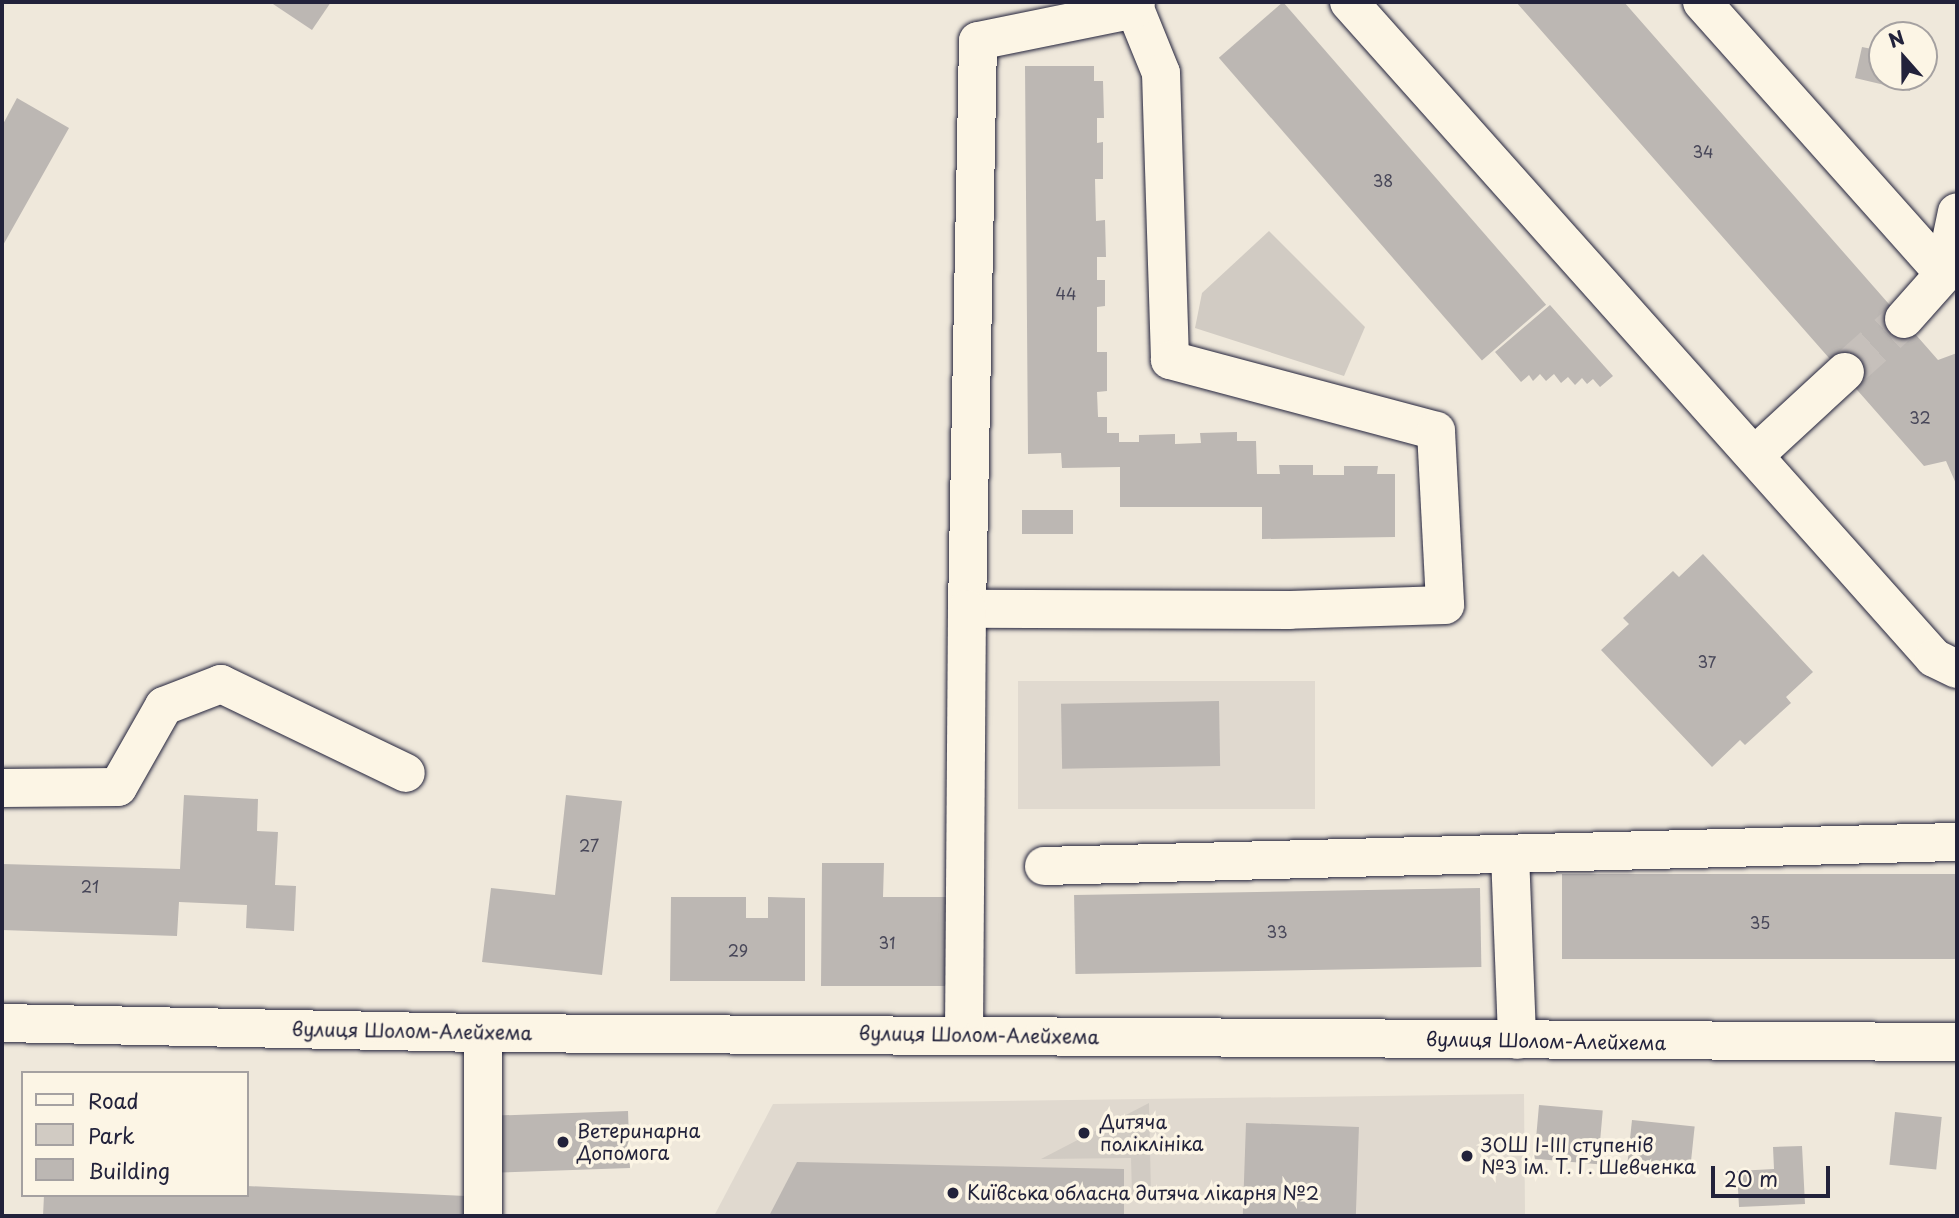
<!DOCTYPE html>
<meta charset="utf-8">
<style>
body{margin:0}
#map{position:relative;width:1959px;height:1218px;overflow:hidden;background:#efe8db;font-family:"Playpen Sans",sans-serif}
div>[style]{position:absolute}
.built>*{inset:0;background:#e0d9cf;transform-origin:0 0}
.green>*{inset:0;background:#d1cbc3}
.building>*{inset:0;background:#bcb7b3;transform-origin:0 0}
.minor-tunnel>*{height:38px;margin-top:-19px;transform-origin:0;background:repeating-linear-gradient(90deg,#c6c0bb 0 38px,transparent 0 57px)}
.roads{filter:drop-shadow(0 0 2px #22223b) drop-shadow(0 0 2px #22223b)}
.minor>*{height:38px;margin:-19px;padding:0 19px;transform-origin:19px;border-radius:19px;background:#fcf5e5}
.dots>*{width:19px;height:19px;translate:-50% -50%;box-sizing:border-box;border:4px solid #fcf5e5;border-radius:50%}
span{translate:-50% -50%;white-space:nowrap;text-align:center;line-height:1.15;-webkit-text-stroke:7px #fcf5e5;paint-order:stroke}
.number-label{font-size:16px;color:#484759}
.number-label span{-webkit-text-stroke-width:0}
.street-label{font-size:19px;color:#22223b}
.poi-label{font-size:19px;color:#22223b}
.left{translate:0 -50%;text-align:left}
.frame{position:absolute;inset:0;border:4px solid #22223b;pointer-events:none}
.legend{position:absolute;left:21px;top:1071px;width:228px;height:126px;box-sizing:border-box;background:#fcf5e5;border:2px solid #a5a1a1;margin:0;padding:9px 12px;list-style:none;font-size:21px;color:#22223b}
.legend li{display:flex;align-items:center;gap:14px;height:35px}
.legend b{width:35px;border:2px solid #a5a1a1}
.north{position:absolute;left:1868px;top:21px;width:70px;height:70px;box-sizing:border-box;background:#fcf5e5;border:2px solid #a5a1a1;border-radius:50%;rotate:339deg;font-size:19px;font-weight:700;line-height:28px;text-align:center;color:#22223b}
.north::after{content:'';display:block;margin:auto;width:24px;height:32px;background:#22223b;clip-path:polygon(50% 0,100% 100%,50% 72%,0 100%)}
.scale{position:absolute;left:1711px;top:1166px;width:119px;height:32px;box-sizing:border-box;border:4px solid #22223b;border-top:0;padding-left:9px;font-size:21px;line-height:24px;white-space:nowrap;color:#22223b;-webkit-text-stroke:5px #fcf5e5;paint-order:stroke}
</style>
<div id="map">
<div class="built">
<i style="left:1315px;top:681px;width:128px;height:297px;rotate:90deg"></i>
<i style="clip-path:polygon(1524px 1094px,1525px 1216px,714px 1216px,773px 1104px)"></i>
</div>
<div class="green">
<i style="clip-path:polygon(1269px 231px,1365px 327px,1344px 376px,1195px 328px,1202px 293px)"></i>
<i style="clip-path:polygon(1149px 1103px,1151px 1194px,1132px 1194px,1131px 1158px,1041px 1159px)"></i>
</div>
<div class="building">
<i style="clip-path:polygon(270px 2px,331px 2px,312px 30px)"></i>
<i style="left:1283px;top:2px;width:401px;height:85px;rotate:49deg"></i>
<i style="clip-path:polygon(1516px 2px,1624px 2px,1938px 360px,1957px 353px,1957px 486px,1946px 461px,1924px 466px)"></i>
<i style="clip-path:polygon(1862px 47px,1882px 51px,1882px 77px,1913px 77px,1910px 91px,1855px 78px)"></i>
<i style="clip-path:polygon(1025px 66px,1094px 66px,1094px 81px,1103px 81px,1104px 118px,1097px 118px,1097px 143px,1103px 142px,1103px 179px,1095px 179px,1096px 221px,1105px 220px,1106px 257px,1097px 257px,1097px 280px,1105px 280px,1105px 306px,1097px 307px,1097px 352px,1107px 352px,1107px 391px,1097px 392px,1098px 417px,1107px 417px,1107px 433px,1119px 433px,1119px 442px,1139px 442px,1139px 435px,1175px 434px,1175px 444px,1201px 443px,1200px 433px,1237px 432px,1237px 441px,1256px 441px,1257px 474px,1280px 474px,1279px 465px,1313px 465px,1313px 475px,1344px 475px,1344px 466px,1378px 466px,1377px 474px,1395px 474px,1395px 537px,1262px 539px,1262px 507px,1120px 507px,1120px 467px,1062px 468px,1061px 453px,1028px 454px)"></i>
<i style="clip-path:polygon(17px 98px,69px 128px,2px 247px,2px 126px)"></i>
<i style="clip-path:polygon(1550px 305px,1613px 376px,1600px 387px,1593px 379px,1587px 384px,1582px 378px,1575px 385px,1568px 377px,1561px 383px,1554px 374px,1546px 381px,1540px 374px,1533px 381px,1529px 375px,1521px 382px,1495px 352px)"></i>
<i style="left:1073px;top:510px;width:24px;height:51px;rotate:90deg"></i>
<i style="clip-path:polygon(1703px 554px,1813px 672px,1786px 697px,1791px 703px,1745px 745px,1740px 740px,1712px 767px,1601px 650px,1629px 624px,1623px 618px,1673px 571px,1679px 577px)"></i>
<i style="left:1219px;top:701px;width:65px;height:158px;rotate:89deg"></i>
<i style="clip-path:polygon(184px 795px,258px 799px,257px 831px,278px 832px,275px 885px,296px 886px,294px 931px,246px 928px,247px 905px,179px 902px,177px 936px,2px 930px,2px 864px,180px 869px)"></i>
<i style="clip-path:polygon(566px 795px,622px 801px,602px 975px,482px 962px,491px 888px,555px 895px)"></i>
<i style="clip-path:polygon(822px 863px,884px 863px,883px 897px,952px 897px,951px 986px,821px 986px)"></i>
<i style="left:1957px;top:874px;width:85px;height:395px;rotate:90deg"></i>
<i style="left:1480px;top:888px;width:79px;height:406px;rotate:89deg"></i>
<i style="clip-path:polygon(671px 897px,746px 897px,746px 918px,768px 918px,768px 897px,805px 898px,805px 981px,670px 981px)"></i>
<i style="left:1539px;top:1105px;width:64px;height:54px;rotate:5deg"></i>
<i style="left:628px;top:1111px;width:57px;height:131px;rotate:88deg"></i>
<i style="left:1895px;top:1112px;width:47px;height:53px;rotate:6deg"></i>
<i style="left:1632px;top:1120px;width:63px;height:46px;rotate:6deg"></i>
<i style="left:1246px;top:1123px;width:113px;height:93px;rotate:2deg"></i>
<i style="clip-path:polygon(1802px 1146px,1805px 1204px,1739px 1207px,1737px 1171px,1774px 1169px,1773px 1147px)"></i>
<i style="clip-path:polygon(797px 1162px,1124px 1169px,1124px 1216px,769px 1216px)"></i>
<i style="clip-path:polygon(247px 1186px,466px 1196px,465px 1216px,43px 1216px,44px 1195px,247px 1195px)"></i>
</div>
<div class="minor-tunnel">
<i style="left:1845px;top:372px;width:79px;rotate:-41.9deg"></i>
</div>
<div class="roads">
<div class="minor">
<i style="left:1349px;top:2px;width:879px;rotate:48.27deg"></i>
<i style="left:1934px;top:658px;width:25px;rotate:26deg"></i>
<i style="left:1702px;top:2px;width:364px;rotate:48.3deg"></i>
<i style="left:1135px;top:9px;width:69px;rotate:67.9deg"></i>
<i style="left:1161px;top:73px;width:287px;rotate:88.2deg"></i>
<i style="left:1170px;top:360px;width:275px;rotate:14.9deg"></i>
<i style="left:1436px;top:431px;width:174px;rotate:87deg"></i>
<i style="left:1445px;top:605px;width:155px;rotate:178.2deg"></i>
<i style="left:1290px;top:610px;width:323px;rotate:-179.8deg"></i>
<i style="left:967px;top:609px;width:568px;rotate:-88.89deg"></i>
<i style="left:978px;top:41px;width:160px;rotate:-11.5deg"></i>
<i style="left:1135px;top:9px;width:7px;rotate:-82deg"></i>
<i style="left:1904px;top:319px;width:60px;rotate:-48.4deg"></i>
<i style="left:1944px;top:274px;width:63px;rotate:-78.2deg"></i>
<i style="left:1756px;top:454px;width:121px;rotate:-42.7deg"></i>
<i style="left:2px;top:788px;width:116px;rotate:-0.5deg"></i>
<i style="left:118px;top:787px;width:93px;rotate:-60.4deg"></i>
<i style="left:164px;top:706px;width:61px;rotate:-21.1deg"></i>
<i style="left:221px;top:684px;width:205px;rotate:25.7deg"></i>
<i style="left:1510px;top:854px;width:186px;rotate:87.8deg"></i>
<i style="left:1044px;top:866px;width:913px;rotate:-1.51deg"></i>
<i style="left:2px;top:1023px;width:481px;rotate:1.2deg"></i>
<i style="left:483px;top:1033px;width:1474px;rotate:0.35deg"></i>
<i style="left:483px;top:1033px;width:183px;rotate:90deg"></i>
<i style="left:964px;top:1035px;width:426px;rotate:-89.6deg"></i>
</div>
</div>
<div class="dots">
<i style="left:1084px;top:1133px;background:#22223b"></i>
<i style="left:563px;top:1142px;background:#22223b"></i>
<i style="left:1467px;top:1156px;background:#22223b"></i>
<i style="left:953px;top:1193px;background:#22223b"></i>
</div>
<div class="number-label">
<span style="left:1703px;top:151px">34</span>
<span style="left:1383px;top:180px">38</span>
<span style="left:1066px;top:293px">44</span>
<span style="left:1920px;top:417px">32</span>
<span style="left:1707px;top:661px">37</span>
<span style="left:589px;top:845px">27</span>
<span style="left:90px;top:886px">21</span>
<span style="left:1760px;top:922px">35</span>
<span style="left:1277px;top:931px">33</span>
<span style="left:887px;top:942px">31</span>
<span style="left:738px;top:950px">29</span>
</div>
<div class="street-label">
<span style="left:412px;top:1031px;rotate:1deg">вулиця Шолом-Алейхема</span>
<span style="left:979px;top:1035px;rotate:1deg">вулиця Шолом-Алейхема</span>
<span style="left:1546px;top:1041px;rotate:1deg">вулиця Шолом-Алейхема</span>
</div>
<div class="poi-label">
<span class="left" style="left:1100px;top:1133px">Дитяча<br>поліклініка</span>
<span class="left" style="left:577px;top:1142px">Ветеринарна<br>Допомога</span>
<span class="left" style="left:1481px;top:1156px">ЗОШ І-ІІІ ступенів<br>№3 ім. Т. Г. Шевченка</span>
<span class="left" style="left:967px;top:1193px">Київська обласна дитяча лікарня №2</span>
</div>
<div class="frame"></div>
<ul class="legend">
<li><b style="height:9px;background:#fcf5e5"></b>Road</li>
<li><b style="height:19px;background:#d1cbc3"></b>Park</li>
<li><b style="height:19px;background:#bcb7b3"></b>Building</li>
</ul>
<div class="north">N</div>
<div class="scale">20 m</div>
</div>
